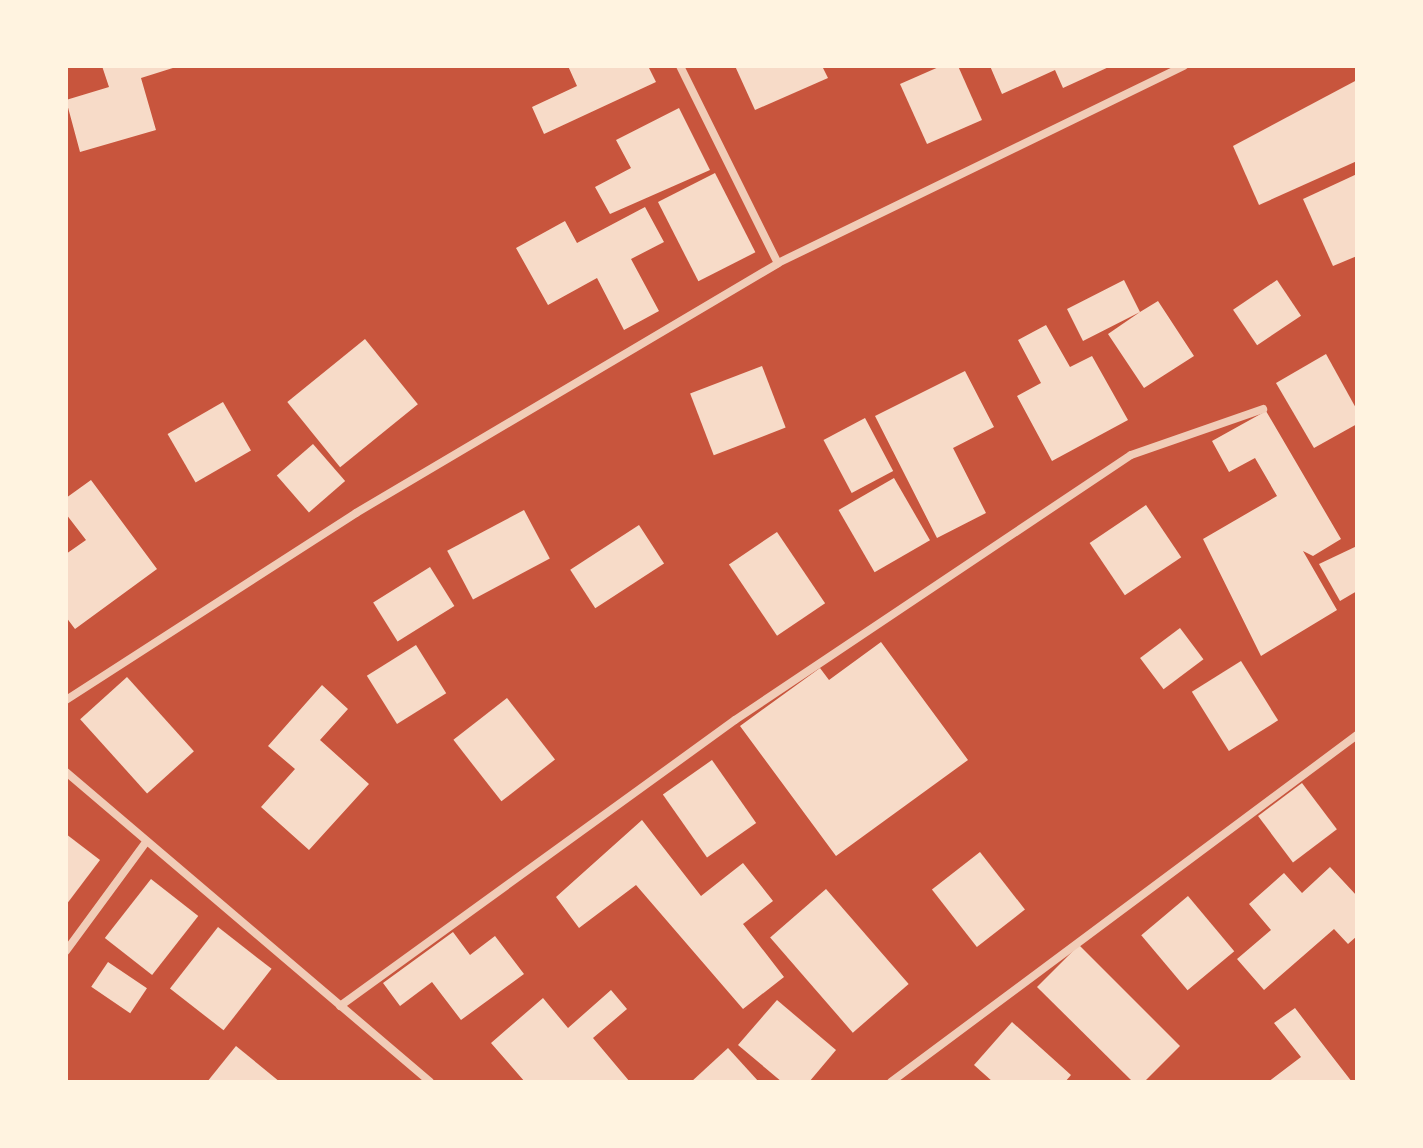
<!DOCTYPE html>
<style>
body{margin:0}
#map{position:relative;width:1423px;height:1148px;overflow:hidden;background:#c8553d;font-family:"Source Serif 4",serif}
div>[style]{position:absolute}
.building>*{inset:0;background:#f7dbc8;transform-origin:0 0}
.minor>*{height:8px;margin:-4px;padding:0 4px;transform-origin:4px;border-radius:4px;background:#f1ccb7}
span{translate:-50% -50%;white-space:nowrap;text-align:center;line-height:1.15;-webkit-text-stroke:7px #fff3e0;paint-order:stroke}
.frame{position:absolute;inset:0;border:68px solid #fff3e0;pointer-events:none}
</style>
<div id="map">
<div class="building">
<i style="clip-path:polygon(102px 66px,176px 67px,141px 78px,156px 130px,80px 152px,66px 100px,109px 87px)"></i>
<i style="clip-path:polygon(568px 66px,648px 66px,656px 82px,544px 134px,532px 107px,577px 86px)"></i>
<i style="clip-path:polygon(735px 66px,822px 66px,828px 78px,755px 110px)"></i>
<i style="clip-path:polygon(941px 66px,958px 66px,982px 120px,927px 144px,900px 84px)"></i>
<i style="clip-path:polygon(990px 66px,1111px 66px,1063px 88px,1055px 70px,1002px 94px)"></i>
<i style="clip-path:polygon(1357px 80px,1357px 161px,1259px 205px,1233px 146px)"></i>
<i style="clip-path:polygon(679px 108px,710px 170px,610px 214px,595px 187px,631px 168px,616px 140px)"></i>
<i style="left:715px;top:173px;width:89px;height:64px;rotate:63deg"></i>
<i style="clip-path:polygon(1357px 174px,1357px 256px,1333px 266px,1303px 199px)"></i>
<i style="clip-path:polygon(645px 207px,664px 242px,631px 259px,659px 311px,624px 330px,597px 278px,548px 305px,516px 248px,565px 221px,577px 243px)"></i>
<i style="clip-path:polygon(1124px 280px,1140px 312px,1158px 301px,1194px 356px,1144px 388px,1108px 334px,1140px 312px,1083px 341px,1067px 309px)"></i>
<i style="left:1277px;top:280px;width:43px;height:53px;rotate:56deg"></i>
<i style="clip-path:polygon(1046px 325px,1070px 367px,1092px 356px,1128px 420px,1052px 461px,1017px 396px,1041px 383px,1018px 340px)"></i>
<i style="left:365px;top:339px;width:84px;height:100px;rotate:51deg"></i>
<i style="clip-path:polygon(1326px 354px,1357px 410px,1357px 424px,1314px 448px,1276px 383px)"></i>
<i style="left:762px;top:366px;width:66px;height:77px;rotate:69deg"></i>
<i style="clip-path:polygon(965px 371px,994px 427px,953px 448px,986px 513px,937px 538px,875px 416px)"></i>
<i style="left:223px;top:402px;width:56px;height:64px;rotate:60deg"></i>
<i style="clip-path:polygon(1266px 411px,1341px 539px,1313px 556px,1303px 551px,1337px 610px,1261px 656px,1203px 539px,1277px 496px,1255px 458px,1229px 472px,1212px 441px)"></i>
<i style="left:865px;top:418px;width:60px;height:47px;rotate:62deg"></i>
<i style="left:313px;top:444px;width:49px;height:48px;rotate:49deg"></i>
<i style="left:894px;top:478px;width:72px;height:64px;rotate:60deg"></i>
<i style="clip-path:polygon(91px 480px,157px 569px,75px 629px,66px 617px,66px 554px,86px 540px,66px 514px,66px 498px)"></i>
<i style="left:1146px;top:505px;width:63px;height:68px;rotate:56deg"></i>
<i style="left:524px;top:510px;width:55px;height:87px;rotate:62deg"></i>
<i style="left:639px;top:525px;width:46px;height:82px;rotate:57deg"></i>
<i style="left:777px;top:532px;width:86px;height:58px;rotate:56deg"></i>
<i style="clip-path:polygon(1357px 546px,1357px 591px,1340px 601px,1319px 564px)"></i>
<i style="left:430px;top:567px;width:46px;height:67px;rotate:58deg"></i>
<i style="left:1180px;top:628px;width:39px;height:50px;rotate:53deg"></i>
<i style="clip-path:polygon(881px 642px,968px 760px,836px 856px,740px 726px,820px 668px,829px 680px)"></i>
<i style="left:416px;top:645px;width:57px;height:58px;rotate:58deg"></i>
<i style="left:1241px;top:661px;width:70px;height:58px;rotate:58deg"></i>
<i style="left:127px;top:677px;width:100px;height:63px;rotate:48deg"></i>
<i style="clip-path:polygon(322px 685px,348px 709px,320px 740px,369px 784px,309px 850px,261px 807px,295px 769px,268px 746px)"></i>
<i style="left:507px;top:698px;width:78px;height:68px;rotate:52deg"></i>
<i style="left:712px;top:760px;width:77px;height:60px;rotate:55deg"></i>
<i style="left:1302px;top:783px;width:58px;height:55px;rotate:53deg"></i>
<i style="clip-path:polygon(642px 820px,701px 896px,743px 863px,773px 901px,743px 924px,784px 977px,743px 1009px,636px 885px,579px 928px,556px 897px)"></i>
<i style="clip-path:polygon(66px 834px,100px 860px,66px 905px)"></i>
<i style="left:980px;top:852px;width:73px;height:61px;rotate:52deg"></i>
<i style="clip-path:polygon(1330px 867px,1357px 896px,1357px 936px,1348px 944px,1334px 929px,1264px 990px,1237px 959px,1271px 930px,1249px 904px,1284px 873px,1302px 893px)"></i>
<i style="left:151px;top:879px;width:60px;height:75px;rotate:38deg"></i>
<i style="left:826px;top:889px;width:126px;height:74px;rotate:49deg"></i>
<i style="left:1188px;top:896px;width:72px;height:61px;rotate:50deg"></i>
<i style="left:218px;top:927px;width:68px;height:78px;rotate:38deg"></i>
<i style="clip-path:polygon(453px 932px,470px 955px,495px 936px,524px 974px,461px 1020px,432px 982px,400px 1006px,383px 983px)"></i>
<i style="clip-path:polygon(1079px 945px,1180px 1046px,1144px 1082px,1133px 1082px,1037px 987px)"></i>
<i style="left:108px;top:962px;width:47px;height:30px;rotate:34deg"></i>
<i style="clip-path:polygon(611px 990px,627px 1009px,593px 1038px,630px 1082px,525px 1082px,491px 1043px,543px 998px,568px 1028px)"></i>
<i style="clip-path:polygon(777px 1000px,836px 1050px,809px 1082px,782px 1082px,738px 1045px)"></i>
<i style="clip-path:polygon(1295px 1008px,1321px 1042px,1352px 1082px,1268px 1082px,1301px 1057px,1274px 1023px)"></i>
<i style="clip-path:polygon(1012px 1022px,1071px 1075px,1065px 1082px,993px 1082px,974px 1065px)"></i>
<i style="clip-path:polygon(236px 1046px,280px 1082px,207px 1082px)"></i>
<i style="clip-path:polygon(728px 1048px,759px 1082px,691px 1082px)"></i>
</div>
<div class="minor">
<i style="left:680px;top:66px;width:220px;rotate:63.6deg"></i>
<i style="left:66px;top:700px;width:345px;rotate:-32.8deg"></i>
<i style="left:356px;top:513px;width:490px;rotate:-30.6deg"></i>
<i style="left:778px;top:263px;width:451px;rotate:-25.9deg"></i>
<i style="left:66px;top:772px;width:478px;rotate:40.4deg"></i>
<i style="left:66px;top:951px;width:135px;rotate:-53.7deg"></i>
<i style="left:340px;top:1006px;width:488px;rotate:-35.9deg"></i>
<i style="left:735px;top:720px;width:476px;rotate:-33.8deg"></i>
<i style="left:1131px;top:455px;width:140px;rotate:-19.2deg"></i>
<i style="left:891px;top:1082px;width:581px;rotate:-36.67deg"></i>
</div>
<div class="frame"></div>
</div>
